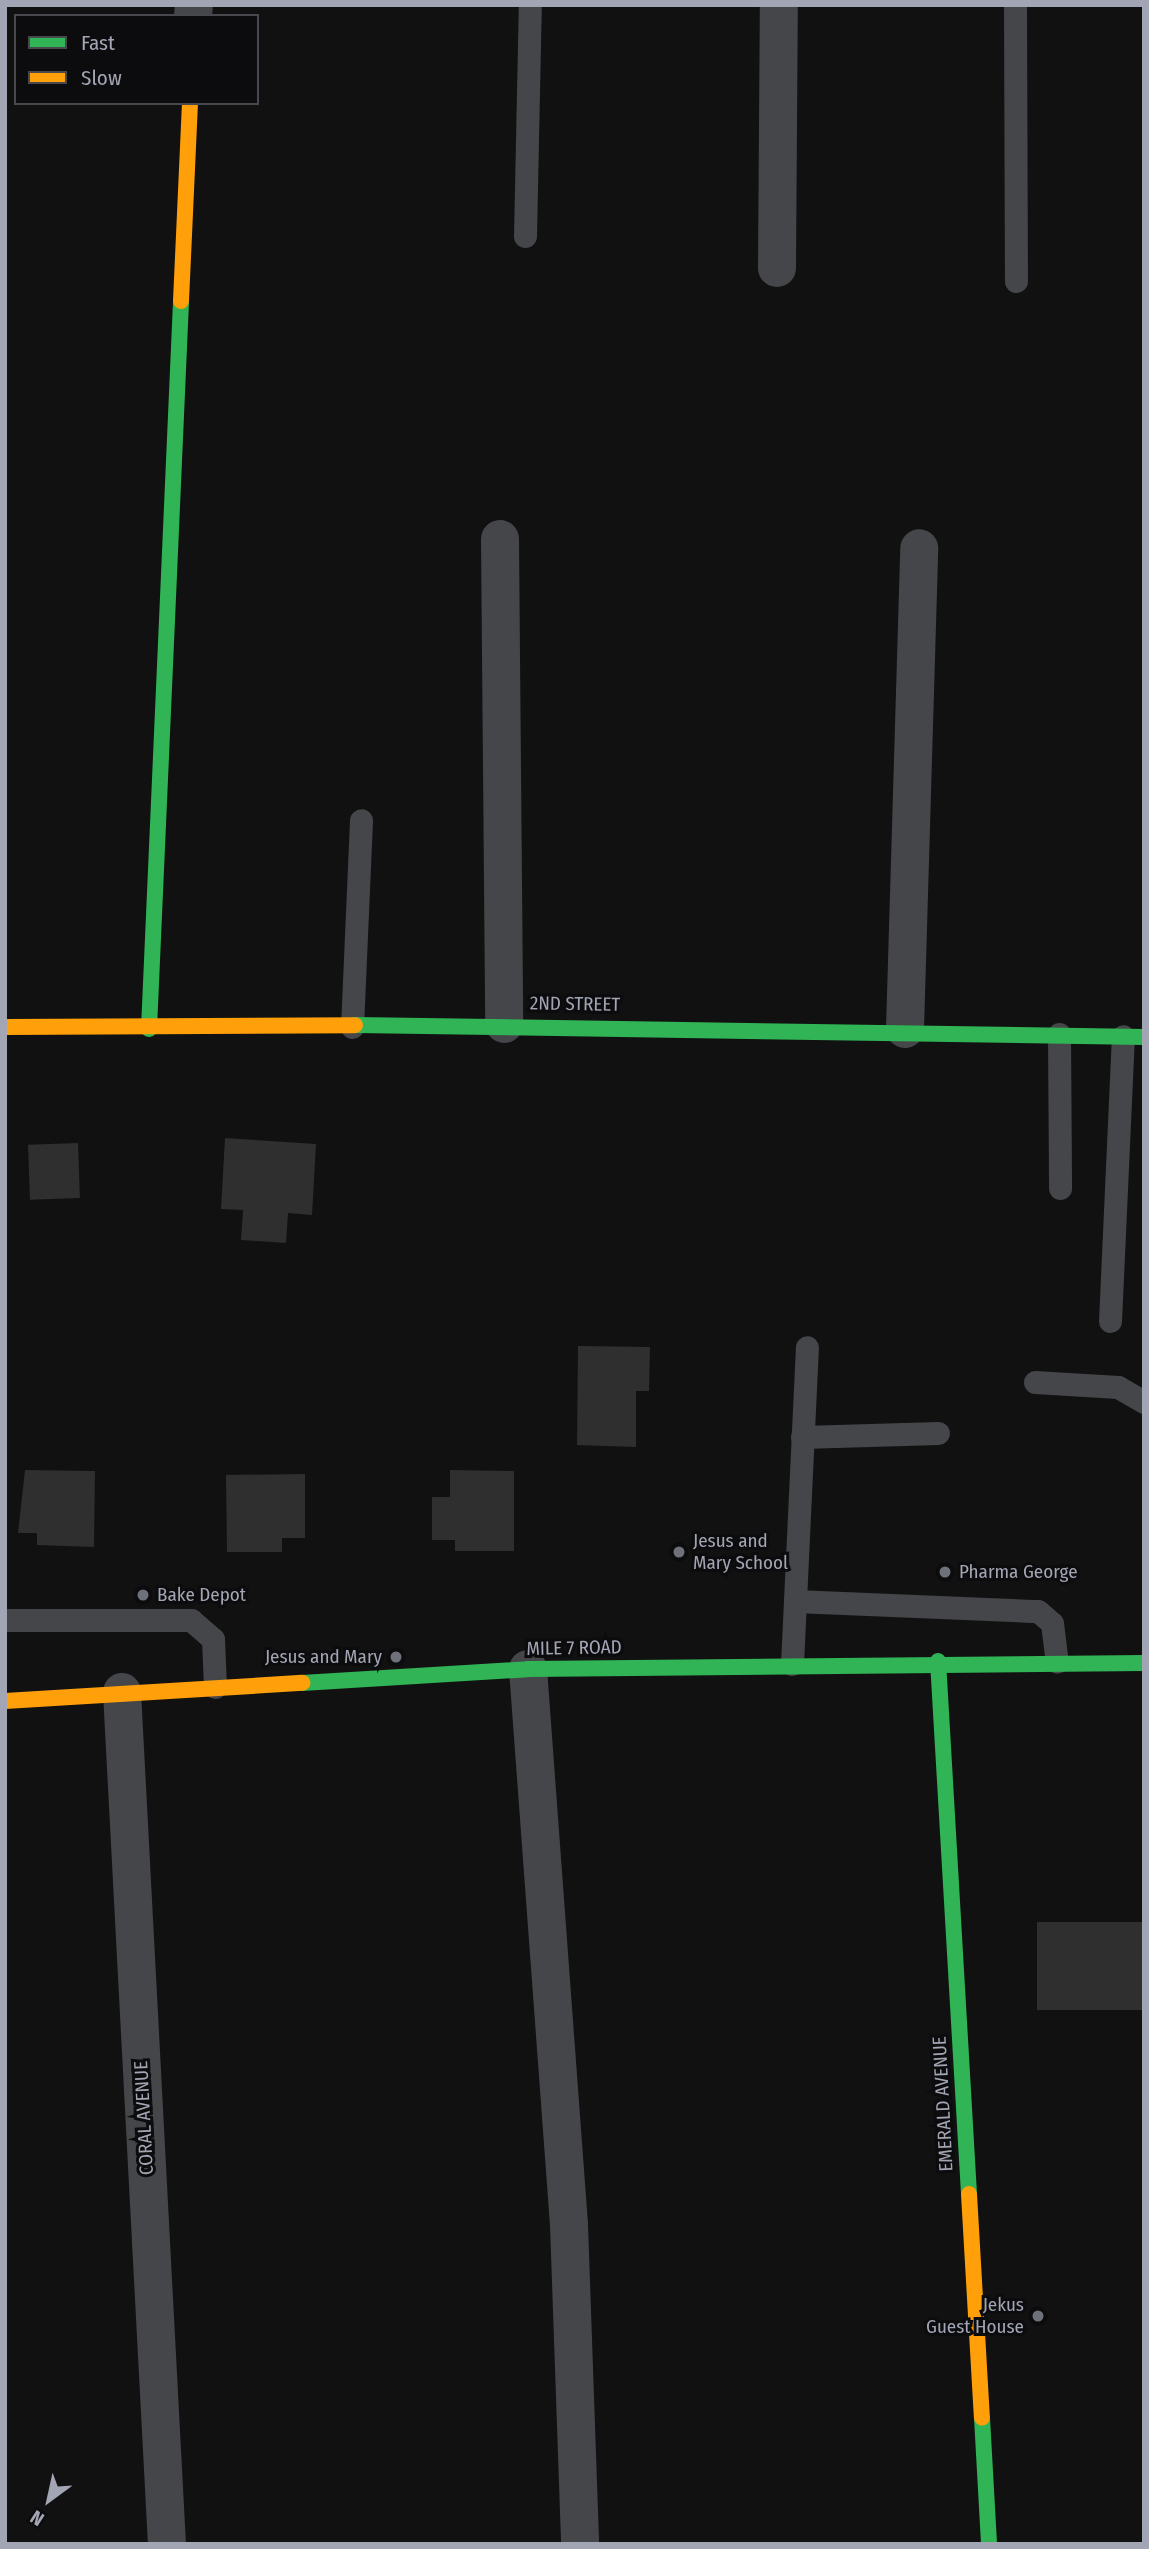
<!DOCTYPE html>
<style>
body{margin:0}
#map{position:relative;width:1149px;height:2549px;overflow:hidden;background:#111;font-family:"Fira Sans Condensed",sans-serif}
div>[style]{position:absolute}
.building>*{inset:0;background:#2f2f30;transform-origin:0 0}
.lane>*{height:23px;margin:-11.5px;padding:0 11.5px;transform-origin:11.5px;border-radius:11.5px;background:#45464a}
.street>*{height:38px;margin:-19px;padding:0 19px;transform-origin:19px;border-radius:19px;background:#45464a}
.fast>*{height:16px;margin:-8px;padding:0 8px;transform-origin:8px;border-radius:8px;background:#30b455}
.slow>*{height:16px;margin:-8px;padding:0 8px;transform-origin:8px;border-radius:8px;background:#ff9f0a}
.dots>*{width:19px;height:19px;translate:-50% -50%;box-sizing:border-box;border:4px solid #0c0b0d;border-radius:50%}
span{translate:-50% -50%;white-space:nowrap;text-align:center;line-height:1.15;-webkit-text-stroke:6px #0c0b0d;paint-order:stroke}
.street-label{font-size:19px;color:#a2a5b3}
.poi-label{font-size:19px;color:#a2a5b3}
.left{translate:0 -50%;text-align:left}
.right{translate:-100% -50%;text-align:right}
.frame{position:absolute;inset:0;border:7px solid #a2a5b3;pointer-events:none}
.legend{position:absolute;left:14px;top:14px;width:245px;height:91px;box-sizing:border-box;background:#0c0b0d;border:2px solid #48494f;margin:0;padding:9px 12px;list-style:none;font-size:21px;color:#a2a5b3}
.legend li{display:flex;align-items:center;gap:14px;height:35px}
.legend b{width:35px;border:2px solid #48494f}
.north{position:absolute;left:14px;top:2465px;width:70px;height:70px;-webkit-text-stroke:5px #0c0b0d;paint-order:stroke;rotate:213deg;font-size:19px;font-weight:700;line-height:28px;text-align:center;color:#a2a5b3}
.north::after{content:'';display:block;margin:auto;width:24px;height:32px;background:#a2a5b3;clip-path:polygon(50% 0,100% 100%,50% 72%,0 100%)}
</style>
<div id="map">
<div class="building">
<i style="clip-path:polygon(225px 1138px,316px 1144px,312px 1215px,288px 1213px,286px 1243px,241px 1240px,243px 1210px,221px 1209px)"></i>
<i style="left:78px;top:1143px;width:55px;height:50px;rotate:88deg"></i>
<i style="clip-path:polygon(578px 1346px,650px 1347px,649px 1391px,636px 1391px,636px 1447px,577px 1445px)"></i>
<i style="clip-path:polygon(25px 1470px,95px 1471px,94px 1547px,37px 1545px,37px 1533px,18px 1533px)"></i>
<i style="clip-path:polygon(450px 1470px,514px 1471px,514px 1551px,455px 1551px,455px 1540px,432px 1540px,432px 1497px,450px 1497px)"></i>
<i style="clip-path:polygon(305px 1474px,305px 1538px,282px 1538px,282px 1552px,227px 1552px,226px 1475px)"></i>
<i style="left:1037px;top:1922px;width:107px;height:88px"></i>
</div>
<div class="lane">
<i style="left:1015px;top:5px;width:276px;rotate:89.8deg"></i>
<i style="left:525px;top:236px;width:231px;rotate:-88.8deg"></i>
<i style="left:352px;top:1027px;width:207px;rotate:-87.5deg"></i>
<i style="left:1059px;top:1034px;width:154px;rotate:89.6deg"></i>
<i style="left:1110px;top:1321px;width:285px;rotate:-87.4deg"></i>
<i style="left:1035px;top:1382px;width:83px;rotate:3.4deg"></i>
<i style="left:1118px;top:1387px;width:30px;rotate:30deg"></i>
<i style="left:802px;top:1437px;width:136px;rotate:-1.7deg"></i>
<i style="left:795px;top:1601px;width:243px;rotate:2.4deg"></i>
<i style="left:1038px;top:1611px;width:18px;rotate:41deg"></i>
<i style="left:1052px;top:1623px;width:39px;rotate:83deg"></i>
<i style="left:5px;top:1620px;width:186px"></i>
<i style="left:191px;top:1620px;width:29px;rotate:41deg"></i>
<i style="left:213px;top:1639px;width:48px;rotate:87.6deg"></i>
<i style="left:792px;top:1664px;width:317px;rotate:-87.3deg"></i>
</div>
<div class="street">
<i style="left:193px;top:16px;width:11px;rotate:-85deg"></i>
<i style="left:777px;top:268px;width:263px;rotate:-89.6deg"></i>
<i style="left:500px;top:539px;width:485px;rotate:89.5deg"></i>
<i style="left:905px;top:1029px;width:481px;rotate:-88.3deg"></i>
<i style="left:528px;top:1669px;width:558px;rotate:85.78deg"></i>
<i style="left:569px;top:2225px;width:319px;rotate:88deg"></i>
<i style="left:122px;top:1692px;width:853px;rotate:86.98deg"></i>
</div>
<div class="fast">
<i style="left:355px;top:1025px;width:789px;rotate:0.87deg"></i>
<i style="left:149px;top:1029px;width:729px;rotate:-87.48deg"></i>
<i style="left:938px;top:1661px;width:534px;rotate:86.67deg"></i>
<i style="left:302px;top:1683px;width:226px;rotate:-3.5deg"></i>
<i style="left:528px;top:1669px;width:616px;rotate:-0.56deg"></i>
<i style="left:982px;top:2418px;width:126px;rotate:86.8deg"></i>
</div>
<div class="slow">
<i style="left:181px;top:301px;width:198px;rotate:-87.4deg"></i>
<i style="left:5px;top:1027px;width:350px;rotate:-0.3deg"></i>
<i style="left:5px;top:1701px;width:298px;rotate:-3.5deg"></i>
<i style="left:969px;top:2194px;width:224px;rotate:86.7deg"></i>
</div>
<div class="dots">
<i style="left:679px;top:1552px;background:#6f717a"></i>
<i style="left:945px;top:1572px;background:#6f717a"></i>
<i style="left:143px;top:1595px;background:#6f717a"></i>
<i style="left:396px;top:1657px;background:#6f717a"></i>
<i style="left:1038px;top:2316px;background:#6f717a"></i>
</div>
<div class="street-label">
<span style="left:575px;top:1004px;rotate:1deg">2ND STREET</span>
<span style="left:574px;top:1648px;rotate:-1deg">MILE 7 ROAD</span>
<span style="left:943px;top:2104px;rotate:-93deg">EMERALD AVENUE</span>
<span style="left:144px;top:2118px;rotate:-93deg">CORAL AVENUE</span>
</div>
<div class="poi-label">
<span class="left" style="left:693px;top:1552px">Jesus and<br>Mary School</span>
<span class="left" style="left:959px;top:1572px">Pharma George</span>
<span class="left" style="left:157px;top:1595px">Bake Depot</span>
<span class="right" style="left:382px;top:1657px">Jesus and Mary</span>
<span class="right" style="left:1024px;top:2316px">Jekus<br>Guest House</span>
</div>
<div class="frame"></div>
<ul class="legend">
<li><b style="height:9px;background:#30b455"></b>Fast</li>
<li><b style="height:9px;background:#ff9f0a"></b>Slow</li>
</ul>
<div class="north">N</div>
</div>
